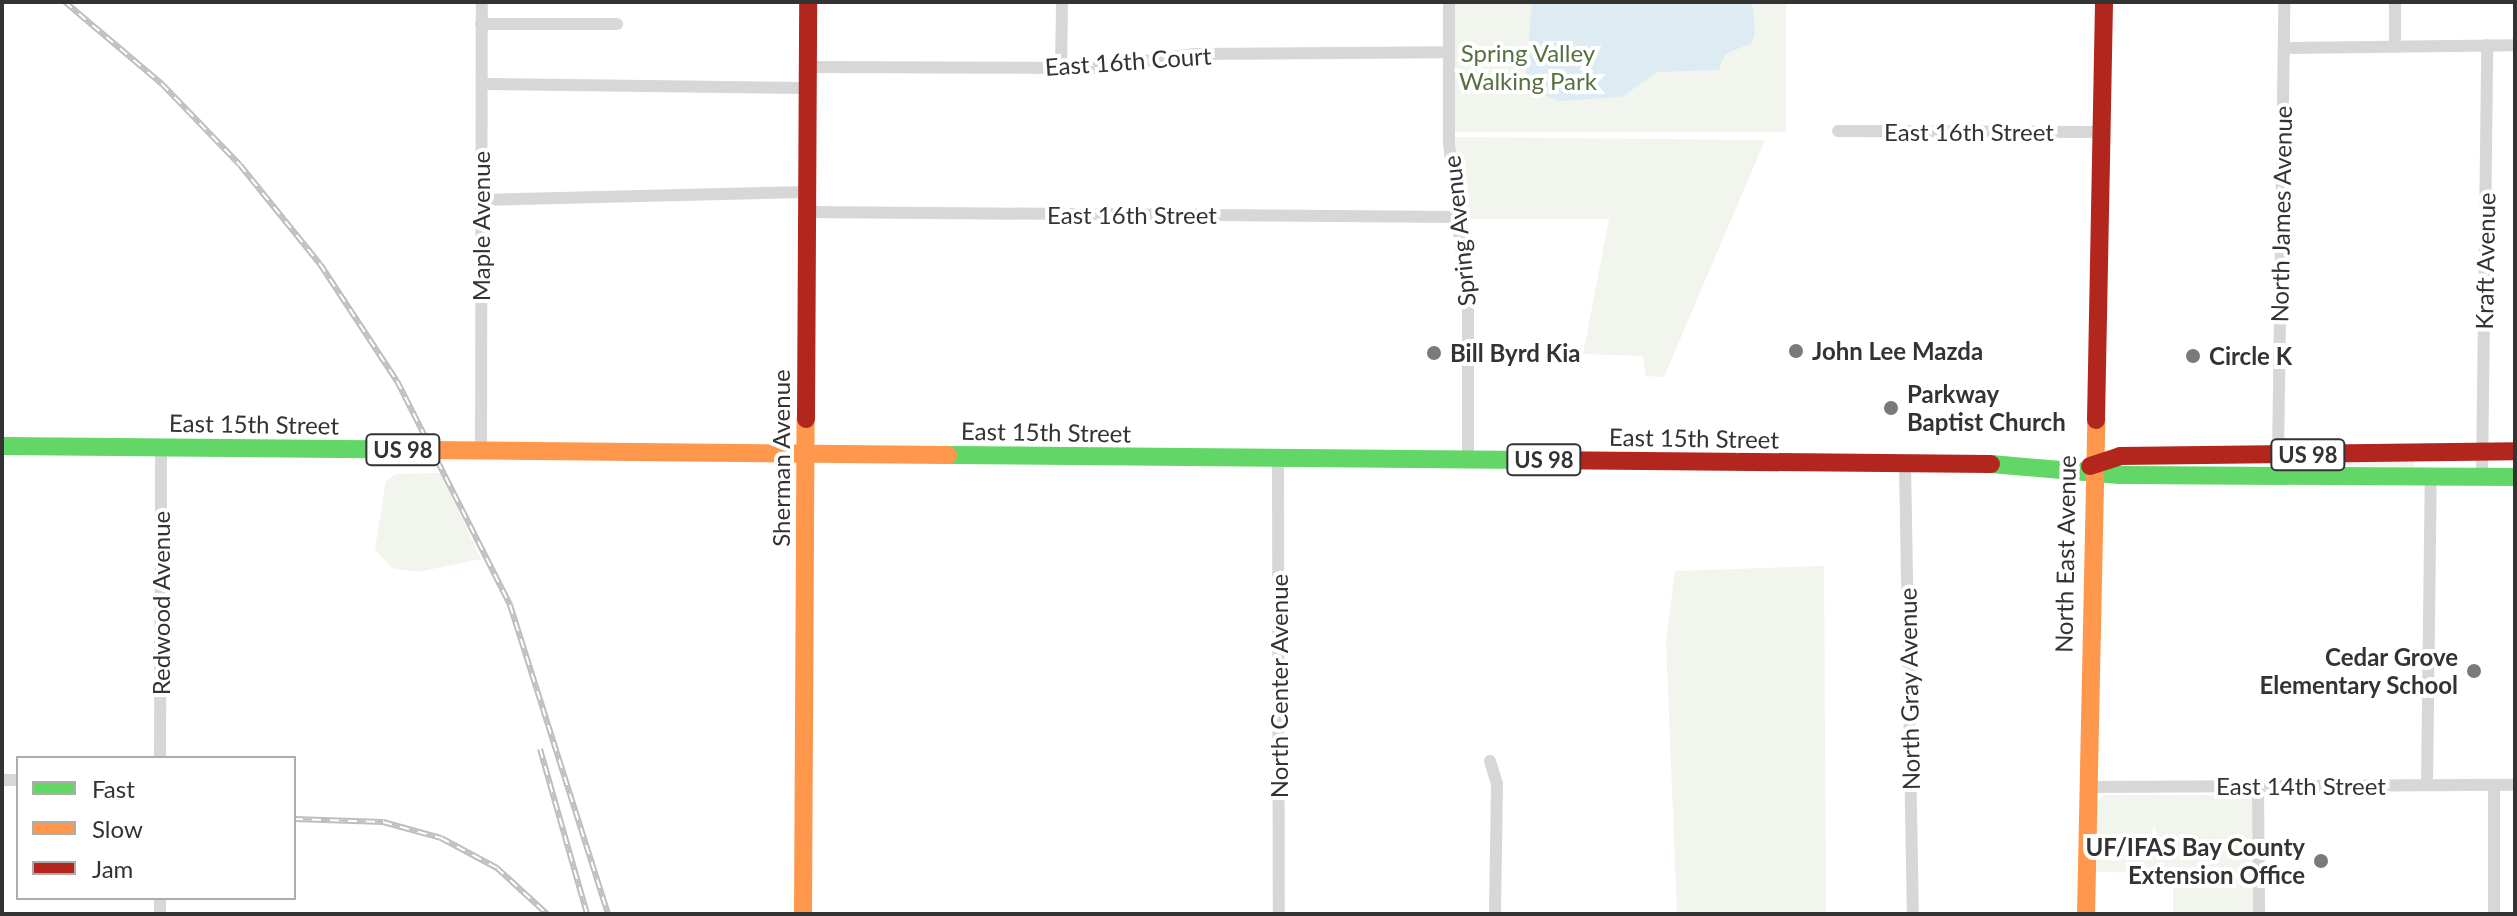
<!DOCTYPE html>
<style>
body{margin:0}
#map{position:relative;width:2517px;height:916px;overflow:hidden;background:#fff;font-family:Lato,sans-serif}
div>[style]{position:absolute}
.green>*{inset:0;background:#f1f5ed;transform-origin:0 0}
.water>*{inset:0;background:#ddebf3}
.street>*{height:12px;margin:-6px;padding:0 6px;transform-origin:6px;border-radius:6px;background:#d7d7d7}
.fast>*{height:18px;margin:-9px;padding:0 9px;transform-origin:9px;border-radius:9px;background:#63d668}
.slow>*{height:18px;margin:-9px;padding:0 9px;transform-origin:9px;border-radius:9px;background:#ff974d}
.jam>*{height:18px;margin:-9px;padding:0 9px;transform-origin:9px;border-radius:9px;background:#b3261e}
.rail>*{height:6px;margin-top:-3px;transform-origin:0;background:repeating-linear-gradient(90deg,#fff 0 9px,#bebebe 0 18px);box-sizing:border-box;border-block:2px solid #bebebe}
.dots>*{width:22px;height:22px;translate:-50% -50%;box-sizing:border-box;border:4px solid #fff;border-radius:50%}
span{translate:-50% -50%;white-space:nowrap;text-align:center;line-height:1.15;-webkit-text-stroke:8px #fff;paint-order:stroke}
.shield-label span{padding:2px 6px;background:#fff;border:2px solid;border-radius:6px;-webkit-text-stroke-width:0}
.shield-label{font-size:22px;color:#333;font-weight:700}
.park-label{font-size:24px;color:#56703f}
.street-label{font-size:24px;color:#333}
.poi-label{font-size:24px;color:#333;font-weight:700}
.left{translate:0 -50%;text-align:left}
.right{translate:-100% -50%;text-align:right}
.frame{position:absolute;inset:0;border:4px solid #333;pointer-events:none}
.legend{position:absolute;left:16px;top:756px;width:280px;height:144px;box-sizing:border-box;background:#fff;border:2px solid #adadad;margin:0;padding:10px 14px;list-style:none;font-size:24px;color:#333}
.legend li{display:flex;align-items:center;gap:16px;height:40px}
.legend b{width:40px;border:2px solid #adadad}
</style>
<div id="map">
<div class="green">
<i style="left:1455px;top:2px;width:331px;height:130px"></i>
<i style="clip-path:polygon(1455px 137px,1765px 140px,1664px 377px,1646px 376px,1643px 356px,1583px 354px,1609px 219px,1462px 219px)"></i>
<i style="clip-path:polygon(2414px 461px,2414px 468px,2293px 463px)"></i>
<i style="clip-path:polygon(441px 473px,481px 559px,418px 572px,392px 568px,375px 549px,386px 481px,395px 474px)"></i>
<i style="clip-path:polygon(1824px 566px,1826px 914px,1677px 914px,1666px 640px,1675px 571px)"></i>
<i style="clip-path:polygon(2104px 795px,2253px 795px,2255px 914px,2173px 914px,2173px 873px,2094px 872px,2096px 803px)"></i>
</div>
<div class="water">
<i style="clip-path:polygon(1532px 2px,1752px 2px,1755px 32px,1752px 43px,1725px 54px,1719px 70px,1657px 72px,1622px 97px,1560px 101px,1525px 88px)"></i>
</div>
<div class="street">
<i style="left:1449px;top:2px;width:141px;rotate:90deg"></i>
<i style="left:1449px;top:143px;width:168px;rotate:83.5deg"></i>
<i style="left:1468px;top:310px;width:150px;rotate:90deg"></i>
<i style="left:2395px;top:2px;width:44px;rotate:90deg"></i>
<i style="left:481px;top:24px;width:136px"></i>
<i style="left:2284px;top:48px;width:231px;rotate:-0.7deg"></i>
<i style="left:807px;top:67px;width:290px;rotate:0.2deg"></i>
<i style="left:1097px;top:68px;width:98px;rotate:-8.2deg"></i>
<i style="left:1194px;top:54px;width:255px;rotate:-0.4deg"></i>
<i style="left:1061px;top:68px;width:66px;rotate:-89.1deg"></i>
<i style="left:482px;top:84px;width:325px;rotate:0.7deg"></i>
<i style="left:1838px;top:131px;width:262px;rotate:0.2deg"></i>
<i style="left:480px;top:200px;width:327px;rotate:-1.4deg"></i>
<i style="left:806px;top:212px;width:651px;rotate:0.44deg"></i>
<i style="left:481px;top:450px;width:448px;rotate:-89.9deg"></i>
<i style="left:1278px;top:458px;width:456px;rotate:89.9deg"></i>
<i style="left:2278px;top:459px;width:457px;rotate:-89.2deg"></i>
<i style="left:1905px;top:464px;width:450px;rotate:89deg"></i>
<i style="left:2482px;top:477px;width:432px;rotate:-89.3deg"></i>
<i style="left:160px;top:758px;width:311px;rotate:-89.8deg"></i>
<i style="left:1490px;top:761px;width:24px;rotate:73deg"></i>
<i style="left:1497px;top:784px;width:130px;rotate:90.9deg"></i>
<i style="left:2px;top:780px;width:16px"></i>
<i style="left:2427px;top:785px;width:309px;rotate:-89.3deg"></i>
<i style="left:2494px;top:785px;width:126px;rotate:90deg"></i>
<i style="left:2087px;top:787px;width:428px;rotate:-0.3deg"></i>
<i style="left:2258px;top:787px;width:127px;rotate:89.5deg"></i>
<i style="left:160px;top:898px;width:16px;rotate:90deg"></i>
</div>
<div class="fast">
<i style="left:2px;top:446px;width:426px;rotate:0.5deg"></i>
<i style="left:948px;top:455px;width:587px;rotate:0.49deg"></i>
<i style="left:1991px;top:464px;width:129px;rotate:4.9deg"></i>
<i style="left:2120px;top:475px;width:395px;rotate:0.3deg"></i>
</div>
<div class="slow">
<i style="left:428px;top:450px;width:520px;rotate:0.55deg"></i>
<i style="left:803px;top:914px;width:495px;rotate:-89.7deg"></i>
<i style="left:2086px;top:914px;width:494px;rotate:-88.8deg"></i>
</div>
<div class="jam">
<i style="left:806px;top:419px;width:417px;rotate:-89.7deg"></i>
<i style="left:2096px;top:420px;width:418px;rotate:-88.9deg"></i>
<i style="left:1535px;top:460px;width:456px;rotate:0.5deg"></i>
<i style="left:2090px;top:466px;width:32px;rotate:-18deg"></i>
<i style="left:2120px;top:456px;width:395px;rotate:-0.7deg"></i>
</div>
<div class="rail">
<i style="left:65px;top:2px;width:127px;rotate:40.2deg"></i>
<i style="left:162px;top:84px;width:112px;rotate:46.1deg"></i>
<i style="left:240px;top:165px;width:127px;rotate:51.1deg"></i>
<i style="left:320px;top:264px;width:140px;rotate:56.7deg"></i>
<i style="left:397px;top:381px;width:251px;rotate:63.2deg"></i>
<i style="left:510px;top:605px;width:324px;rotate:72.4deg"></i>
<i style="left:540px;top:749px;width:172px;rotate:74.1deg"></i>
<i style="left:294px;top:819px;width:89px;rotate:1.9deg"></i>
<i style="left:383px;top:822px;width:60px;rotate:15.4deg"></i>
<i style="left:441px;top:838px;width:64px;rotate:28.2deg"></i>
<i style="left:497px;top:868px;width:68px;rotate:42.6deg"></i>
</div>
<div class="dots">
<i style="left:1796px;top:351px;background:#7a7a7a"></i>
<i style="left:1434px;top:353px;background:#7a7a7a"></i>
<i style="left:2193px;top:356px;background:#7a7a7a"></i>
<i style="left:1891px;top:408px;background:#7a7a7a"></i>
<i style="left:2474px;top:671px;background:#7a7a7a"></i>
<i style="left:2321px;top:861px;background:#7a7a7a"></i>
</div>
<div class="shield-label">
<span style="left:403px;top:450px">US 98</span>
<span style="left:2308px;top:455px">US 98</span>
<span style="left:1544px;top:460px">US 98</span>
</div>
<div class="park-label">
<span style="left:1528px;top:67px">Spring Valley<br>Walking Park</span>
</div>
<div class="street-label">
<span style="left:1128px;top:61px;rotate:-4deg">East 16th Court</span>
<span style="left:1969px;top:132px">East 16th Street</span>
<span style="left:2281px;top:214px;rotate:-89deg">North James Avenue</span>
<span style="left:1132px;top:215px">East 16th Street</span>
<span style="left:481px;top:226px;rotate:-90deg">Maple Avenue</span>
<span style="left:1459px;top:231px;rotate:-96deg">Spring Avenue</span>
<span style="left:2485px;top:261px;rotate:-89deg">Kraft Avenue</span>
<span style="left:254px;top:424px;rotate:1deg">East 15th Street</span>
<span style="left:1046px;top:432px;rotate:1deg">East 15th Street</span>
<span style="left:1694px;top:438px;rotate:1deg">East 15th Street</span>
<span style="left:781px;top:458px;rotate:-90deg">Sherman Avenue</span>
<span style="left:2065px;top:554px;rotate:-89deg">North East Avenue</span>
<span style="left:161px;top:603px;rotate:-90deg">Redwood Avenue</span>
<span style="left:1279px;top:686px;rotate:-90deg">North Center Avenue</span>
<span style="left:1909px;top:689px;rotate:-91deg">North Gray Avenue</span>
<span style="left:2301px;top:786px">East 14th Street</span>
</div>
<div class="poi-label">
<span class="left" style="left:1812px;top:351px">John Lee Mazda</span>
<span class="left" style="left:1450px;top:353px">Bill Byrd Kia</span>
<span class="left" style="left:2209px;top:356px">Circle K</span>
<span class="left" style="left:1907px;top:408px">Parkway<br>Baptist Church</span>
<span class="right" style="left:2458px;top:671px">Cedar Grove<br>Elementary School</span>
<span class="right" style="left:2305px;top:861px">UF/IFAS Bay County<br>Extension Office</span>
</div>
<div class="frame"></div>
<ul class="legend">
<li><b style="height:10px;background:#63d668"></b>Fast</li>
<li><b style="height:10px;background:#ff974d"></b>Slow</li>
<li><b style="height:10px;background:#b3261e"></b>Jam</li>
</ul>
</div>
